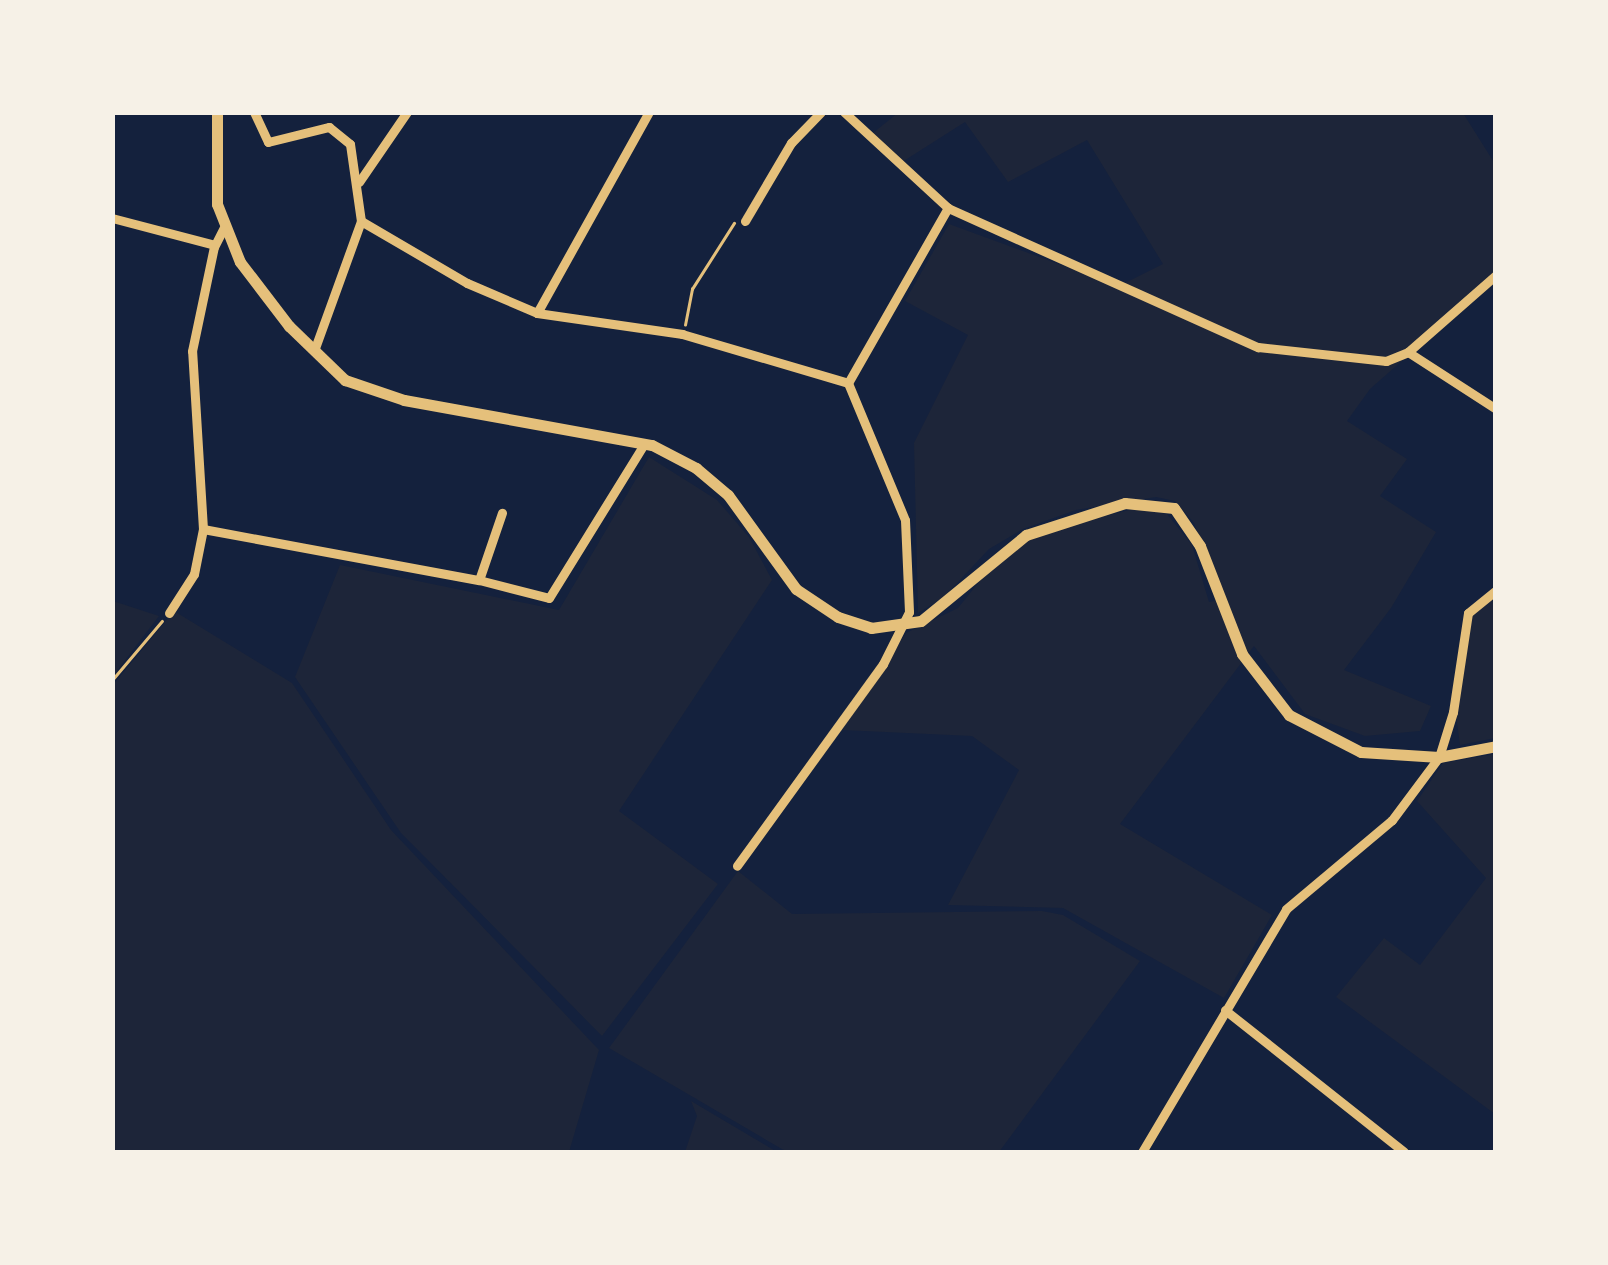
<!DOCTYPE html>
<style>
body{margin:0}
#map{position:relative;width:1608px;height:1265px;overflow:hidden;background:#14213d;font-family:"Asap Condensed",sans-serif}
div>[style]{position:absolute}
.green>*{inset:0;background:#1d2539}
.path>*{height:2.5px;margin:-1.25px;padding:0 1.25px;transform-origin:1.25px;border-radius:1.25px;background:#e5c07b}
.minor>*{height:9px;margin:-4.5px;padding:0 4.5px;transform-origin:4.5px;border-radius:4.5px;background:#e5c07b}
.secondary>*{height:11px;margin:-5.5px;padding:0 5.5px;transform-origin:5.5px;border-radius:5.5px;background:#e5c07b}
span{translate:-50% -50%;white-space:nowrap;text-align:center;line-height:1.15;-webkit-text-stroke:10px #f6f1e7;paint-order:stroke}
.frame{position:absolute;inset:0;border:115px solid #f6f1e7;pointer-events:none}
</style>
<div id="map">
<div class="green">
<i style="clip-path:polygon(899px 112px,1463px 113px,1495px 164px,1495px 279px,1370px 389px,1347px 421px,1407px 459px,1380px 496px,1436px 532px,1391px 608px,1344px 670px,1431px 706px,1420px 731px,1365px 736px,1305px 714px,1254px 646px,1120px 824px,1272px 915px,1224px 998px,1063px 908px,948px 905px,1019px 770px,972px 736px,842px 730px,906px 633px,958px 608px,996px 561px,1028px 540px,1071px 524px,1138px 508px,1167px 514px,1192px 545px,1209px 602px,1220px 600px,1194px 523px,1175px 501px,1156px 497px,1076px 510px,1023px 529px,989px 549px,943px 598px,918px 613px,914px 443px,968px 335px,905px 301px,949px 224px,1119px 286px,1163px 264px,1087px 140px,1008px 182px,965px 122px,899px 164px,873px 133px)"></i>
<i style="clip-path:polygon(649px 457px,717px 500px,749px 537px,772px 580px,619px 811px,718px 884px,602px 1036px,401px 833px,295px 677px,340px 565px,559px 610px)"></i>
<i style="clip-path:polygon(1495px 595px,1495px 738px,1460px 745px,1456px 715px,1470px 614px)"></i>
<i style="clip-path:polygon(113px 601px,159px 616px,113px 676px,112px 601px)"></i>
<i style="clip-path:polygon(174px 611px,292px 683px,391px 830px,599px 1050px,569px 1152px,113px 1152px,113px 685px)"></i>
<i style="clip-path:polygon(1495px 754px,1496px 754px,1495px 1114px,1336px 997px,1384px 938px,1420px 965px,1486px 878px,1417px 801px,1443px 763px)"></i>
<i style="clip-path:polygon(738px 871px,792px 914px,1042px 911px,1063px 915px,1140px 961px,999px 1152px,787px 1152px,609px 1048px)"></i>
<i style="clip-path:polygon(691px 1101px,777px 1152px,685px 1152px,697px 1116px)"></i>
</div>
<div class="path">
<i style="left:685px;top:325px;width:37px;rotate:-79deg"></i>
<i style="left:692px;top:289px;width:78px;rotate:-57.5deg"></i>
<i style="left:112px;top:680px;width:77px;rotate:-49.7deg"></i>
</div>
<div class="minor">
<i style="left:254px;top:112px;width:33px;rotate:65deg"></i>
<i style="left:268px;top:142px;width:63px;rotate:-13.8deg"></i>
<i style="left:329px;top:127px;width:27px;rotate:39deg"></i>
<i style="left:350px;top:144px;width:78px;rotate:81.9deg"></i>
<i style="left:361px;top:221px;width:138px;rotate:109.9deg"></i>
<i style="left:844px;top:112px;width:142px;rotate:42.7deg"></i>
<i style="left:948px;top:208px;width:340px;rotate:24.2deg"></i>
<i style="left:1258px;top:347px;width:129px;rotate:6.2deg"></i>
<i style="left:1386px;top:361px;width:24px;rotate:-22deg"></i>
<i style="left:1408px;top:352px;width:117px;rotate:-41.2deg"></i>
<i style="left:359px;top:182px;width:85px;rotate:-55.6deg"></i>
<i style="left:112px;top:218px;width:106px;rotate:14.7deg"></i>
<i style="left:361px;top:221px;width:123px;rotate:30.3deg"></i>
<i style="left:467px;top:283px;width:76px;rotate:23.2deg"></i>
<i style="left:537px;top:313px;width:147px;rotate:8.2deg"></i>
<i style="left:682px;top:334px;width:173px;rotate:16.4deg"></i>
<i style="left:848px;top:383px;width:148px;rotate:67.4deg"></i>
<i style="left:905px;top:520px;width:92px;rotate:87.5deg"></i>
<i style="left:909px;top:612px;width:58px;rotate:116.6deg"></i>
<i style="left:883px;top:664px;width:249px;rotate:125.9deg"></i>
<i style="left:745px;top:221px;width:91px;rotate:-59.5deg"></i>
<i style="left:791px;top:143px;width:43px;rotate:-45.9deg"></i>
<i style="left:537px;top:313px;width:230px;rotate:-60.9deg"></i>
<i style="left:1408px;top:352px;width:105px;rotate:32.9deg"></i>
<i style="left:848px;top:383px;width:202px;rotate:-60.3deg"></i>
<i style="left:203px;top:529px;width:281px;rotate:10.5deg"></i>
<i style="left:479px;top:580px;width:71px;rotate:-71.1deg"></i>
<i style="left:479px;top:580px;width:72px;rotate:14.4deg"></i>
<i style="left:549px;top:598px;width:181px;rotate:-58.3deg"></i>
<i style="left:169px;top:613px;width:46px;rotate:-57.3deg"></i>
<i style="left:194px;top:574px;width:46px;rotate:-78.7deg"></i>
<i style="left:203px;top:529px;width:178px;rotate:-93.5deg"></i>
<i style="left:192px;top:351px;width:106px;rotate:-78.1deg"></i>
<i style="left:214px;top:247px;width:22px;rotate:-63deg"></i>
<i style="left:1225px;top:1010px;width:228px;rotate:38.4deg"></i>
<i style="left:1142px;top:1152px;width:282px;rotate:-59.3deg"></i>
<i style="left:1286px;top:909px;width:138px;rotate:-40deg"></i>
<i style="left:1392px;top:820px;width:79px;rotate:-53.3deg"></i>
<i style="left:1439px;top:757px;width:47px;rotate:-72.7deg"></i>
<i style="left:1453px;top:712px;width:100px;rotate:-81.4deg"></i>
<i style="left:1468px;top:613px;width:36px;rotate:-39deg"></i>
</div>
<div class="secondary">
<i style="left:217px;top:112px;width:92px;rotate:90deg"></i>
<i style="left:217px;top:204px;width:62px;rotate:68.4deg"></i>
<i style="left:240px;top:262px;width:81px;rotate:52.6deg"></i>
<i style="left:289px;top:326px;width:78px;rotate:44deg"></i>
<i style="left:345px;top:380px;width:62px;rotate:18.7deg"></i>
<i style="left:404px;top:400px;width:252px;rotate:10.3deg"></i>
<i style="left:652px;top:445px;width:50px;rotate:27.6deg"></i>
<i style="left:696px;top:468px;width:42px;rotate:40.2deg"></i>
<i style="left:728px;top:495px;width:116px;rotate:54.1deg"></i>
<i style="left:796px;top:589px;width:50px;rotate:33.7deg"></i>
<i style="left:838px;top:617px;width:35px;rotate:18deg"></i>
<i style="left:871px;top:628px;width:50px;rotate:-8deg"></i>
<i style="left:921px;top:621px;width:136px;rotate:-39.3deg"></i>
<i style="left:1026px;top:535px;width:104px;rotate:-17.9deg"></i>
<i style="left:1125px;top:503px;width:49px;rotate:5.8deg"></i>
<i style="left:1174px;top:508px;width:46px;rotate:55.6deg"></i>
<i style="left:1200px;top:546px;width:116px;rotate:68.7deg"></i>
<i style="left:1242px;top:654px;width:77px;rotate:52.4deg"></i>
<i style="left:1289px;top:715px;width:81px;rotate:27.2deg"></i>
<i style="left:1361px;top:752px;width:78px;rotate:3.7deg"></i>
<i style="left:1439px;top:757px;width:58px;rotate:-10.9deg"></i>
</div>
<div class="frame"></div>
</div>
